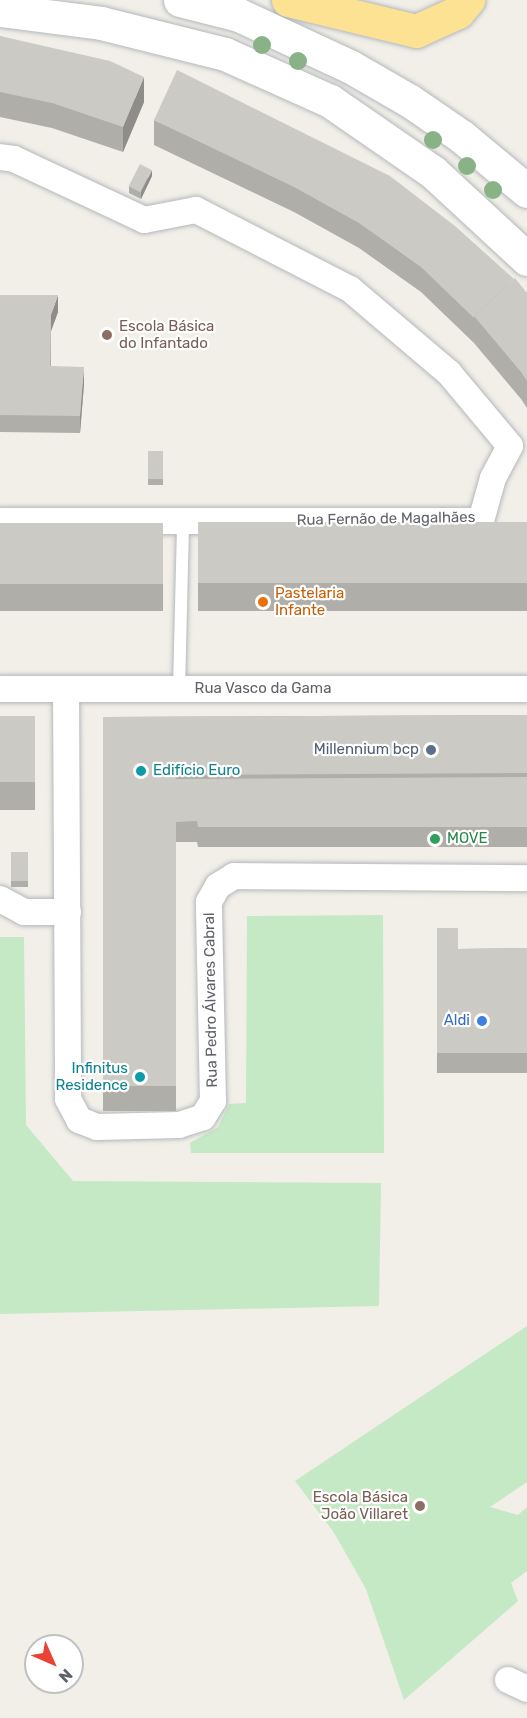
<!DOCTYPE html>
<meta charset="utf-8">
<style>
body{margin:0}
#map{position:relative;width:527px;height:1718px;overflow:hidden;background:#f1efe8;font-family:Rubik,sans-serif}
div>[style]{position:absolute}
.green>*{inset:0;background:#c5e8c5}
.roads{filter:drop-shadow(0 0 2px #b5b8bc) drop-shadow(0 0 2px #b5b8bc)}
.lane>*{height:12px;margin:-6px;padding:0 6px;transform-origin:6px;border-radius:6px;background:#fff}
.street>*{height:26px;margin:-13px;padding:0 13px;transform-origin:13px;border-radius:13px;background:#fff}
.secondary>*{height:33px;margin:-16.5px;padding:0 16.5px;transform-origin:16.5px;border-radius:16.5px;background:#fff}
.highway>*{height:33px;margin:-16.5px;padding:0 16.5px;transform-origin:16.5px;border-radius:16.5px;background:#fde293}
.trees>*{width:18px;height:18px;margin:-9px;border-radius:50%;background:#89b387}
.wall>*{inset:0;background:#afaea9;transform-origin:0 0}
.shaded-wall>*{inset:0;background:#8f8d8a}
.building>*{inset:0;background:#cccac5;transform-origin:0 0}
.dots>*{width:16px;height:16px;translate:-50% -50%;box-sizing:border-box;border:3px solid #fff;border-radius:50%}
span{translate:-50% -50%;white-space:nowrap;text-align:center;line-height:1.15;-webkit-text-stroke:4.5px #fff;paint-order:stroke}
.education-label{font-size:15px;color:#785e54}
.left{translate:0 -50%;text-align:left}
.right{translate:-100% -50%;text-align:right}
.street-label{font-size:15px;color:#5f6368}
.food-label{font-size:15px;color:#c56008}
.service-label{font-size:15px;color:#4e5e75}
.culture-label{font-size:15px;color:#0d838f}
.leisure-label{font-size:15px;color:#27864d}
.shop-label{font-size:15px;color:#366cbe}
.north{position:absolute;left:24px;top:1634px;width:60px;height:60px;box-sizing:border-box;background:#fff;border:2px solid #bfc1c3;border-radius:50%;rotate:135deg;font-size:16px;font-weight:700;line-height:24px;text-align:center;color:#5f6368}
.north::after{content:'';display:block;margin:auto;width:21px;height:27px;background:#ea4335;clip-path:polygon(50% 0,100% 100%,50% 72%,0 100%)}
</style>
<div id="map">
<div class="green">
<i style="clip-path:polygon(383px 915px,384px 1153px,191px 1153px,190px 1143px,218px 1127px,229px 1104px,246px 1103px,247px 916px)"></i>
<i style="clip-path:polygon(0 937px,24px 937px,26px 1125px,73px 1181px,381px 1183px,379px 1306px,0 1314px)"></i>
<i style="clip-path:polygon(527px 1326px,527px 1482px,490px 1507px,518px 1515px,527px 1507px,527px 1571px,511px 1583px,518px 1601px,404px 1700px,366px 1589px,333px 1531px,295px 1481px)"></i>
</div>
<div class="roads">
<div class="lane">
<i style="left:179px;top:689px;width:169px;rotate:-88.6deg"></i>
</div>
<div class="street">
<i style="left:0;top:157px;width:14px;rotate:8deg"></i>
<i style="left:14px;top:159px;width:144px;rotate:25.1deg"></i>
<i style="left:144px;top:220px;width:53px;rotate:-10.9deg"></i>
<i style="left:196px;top:210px;width:173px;rotate:27.2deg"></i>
<i style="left:350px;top:289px;width:130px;rotate:40.3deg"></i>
<i style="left:449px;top:373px;width:95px;rotate:50.1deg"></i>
<i style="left:510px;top:446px;width:36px;rotate:118deg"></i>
<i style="left:493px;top:478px;width:45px;rotate:105.6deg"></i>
<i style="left:481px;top:521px;width:481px;rotate:180deg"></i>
<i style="left:0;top:689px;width:527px"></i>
<i style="left:66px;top:689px;width:410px;rotate:89.7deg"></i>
<i style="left:68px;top:1099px;width:24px;rotate:62deg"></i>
<i style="left:79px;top:1120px;width:19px;rotate:21deg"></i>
<i style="left:97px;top:1127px;width:82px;rotate:-1.4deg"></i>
<i style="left:179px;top:1125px;width:25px;rotate:-18deg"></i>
<i style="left:203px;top:1117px;width:19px;rotate:-58deg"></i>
<i style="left:213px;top:1101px;width:199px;rotate:-91.2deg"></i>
<i style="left:209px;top:902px;width:18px;rotate:-61deg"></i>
<i style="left:218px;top:886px;width:19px;rotate:-32deg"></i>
<i style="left:234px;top:876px;width:293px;rotate:0.4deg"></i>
<i style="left:0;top:899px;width:27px;rotate:28deg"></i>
<i style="left:24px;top:912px;width:44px"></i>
<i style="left:508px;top:1680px;width:21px;rotate:25deg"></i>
</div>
<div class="secondary">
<i style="left:180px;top:0;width:61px;rotate:14.3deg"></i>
<i style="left:239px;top:15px;width:123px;rotate:24.9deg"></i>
<i style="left:351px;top:67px;width:68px;rotate:30deg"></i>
<i style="left:410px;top:101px;width:62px;rotate:34.5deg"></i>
<i style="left:461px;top:136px;width:86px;rotate:39.8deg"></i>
<i style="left:0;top:10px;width:102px;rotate:7.3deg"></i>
<i style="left:101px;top:23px;width:128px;rotate:14deg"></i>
<i style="left:225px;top:54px;width:115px;rotate:24.1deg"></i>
<i style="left:330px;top:101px;width:125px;rotate:34.6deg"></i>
<i style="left:433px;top:172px;width:128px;rotate:42.8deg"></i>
</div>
<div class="highway">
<i style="left:288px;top:0;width:132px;rotate:13.6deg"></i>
<i style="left:416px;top:31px;width:46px;rotate:-24.3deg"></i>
<i style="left:458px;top:12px;width:16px;rotate:-50deg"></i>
</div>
</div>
<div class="trees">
<i style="left:262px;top:45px"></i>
<i style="left:298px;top:61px"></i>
<i style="left:433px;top:140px"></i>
<i style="left:467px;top:166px"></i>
<i style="left:493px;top:190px"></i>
</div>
<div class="wall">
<i style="clip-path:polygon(0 36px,144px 102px,123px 152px,52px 128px,0 117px)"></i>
<i style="clip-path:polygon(154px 120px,527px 293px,527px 408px,521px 399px,474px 343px,421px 292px,359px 248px,294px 212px,154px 145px)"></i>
<i style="clip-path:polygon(152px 176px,141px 199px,129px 193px,129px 186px)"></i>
<i style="clip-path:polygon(0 295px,58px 312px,51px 331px,51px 366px,84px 384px,80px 433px,0 432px)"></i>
<i style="left:148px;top:451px;width:15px;height:34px"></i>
<i style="left:527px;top:522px;width:89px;height:329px;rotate:90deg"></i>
<i style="left:0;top:523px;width:163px;height:88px"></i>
<i style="clip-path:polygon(527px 715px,527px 847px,198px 847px,197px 842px,176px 842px,176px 815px,176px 1111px,103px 1111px,103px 717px)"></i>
<i style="left:0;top:716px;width:35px;height:94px"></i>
<i style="left:28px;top:852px;width:35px;height:17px;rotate:90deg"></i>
<i style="clip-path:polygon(437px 928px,458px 949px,527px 948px,527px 1073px,437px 1073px)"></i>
</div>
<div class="shaded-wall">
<i style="clip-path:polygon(144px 77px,144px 102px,123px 152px,123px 127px)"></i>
<i style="clip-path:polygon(152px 170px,152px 176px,141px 199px,141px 192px)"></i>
<i style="clip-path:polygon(58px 295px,58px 312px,51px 331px,51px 315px)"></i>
<i style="clip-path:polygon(84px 367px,84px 384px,80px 433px,80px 416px)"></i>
</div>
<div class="building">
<i style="clip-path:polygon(0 36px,110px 61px,144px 77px,123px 127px,52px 103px,0 92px)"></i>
<i style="clip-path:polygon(177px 70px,390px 176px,455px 226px,514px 279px,474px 316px,474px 318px,421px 267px,359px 223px,294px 187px,154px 120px)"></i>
<i style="left:140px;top:164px;width:13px;height:25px;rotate:27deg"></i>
<i style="clip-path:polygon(515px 278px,527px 293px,527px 381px,521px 372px,474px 316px)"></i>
<i style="clip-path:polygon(0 295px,58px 295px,51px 315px,50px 366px,84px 367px,80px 416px,0 415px)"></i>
<i style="left:148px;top:451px;width:15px;height:28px"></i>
<i style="left:527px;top:522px;width:61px;height:329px;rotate:90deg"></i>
<i style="left:0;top:523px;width:163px;height:61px"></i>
<i style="clip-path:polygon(527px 715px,527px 773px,176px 775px,176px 1086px,103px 1086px,103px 717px)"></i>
<i style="left:0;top:716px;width:35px;height:66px"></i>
<i style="clip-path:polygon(527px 777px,527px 827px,198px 827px,197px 821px,176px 822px,176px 779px)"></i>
<i style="left:28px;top:852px;width:29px;height:17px;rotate:90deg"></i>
<i style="clip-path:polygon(437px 928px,458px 928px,458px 949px,527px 948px,527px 1053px,437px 1053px)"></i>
</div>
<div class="dots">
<i style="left:107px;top:335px;background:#8d6e63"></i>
<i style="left:263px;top:602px;background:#e8710a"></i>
<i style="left:431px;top:750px;background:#5c6f8a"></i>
<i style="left:141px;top:771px;background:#0f9aa8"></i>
<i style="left:435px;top:839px;background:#2e9e5b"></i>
<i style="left:482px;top:1021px;background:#3f7fe0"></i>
<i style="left:140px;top:1077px;background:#0f9aa8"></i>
<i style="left:420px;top:1506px;background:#8d6e63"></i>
</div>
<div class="education-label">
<span class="left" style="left:119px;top:335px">Escola Básica<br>do Infantado</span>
<span class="right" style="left:408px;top:1506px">Escola Básica<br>João Villaret</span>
</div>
<div class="street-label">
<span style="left:386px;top:519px;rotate:-1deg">Rua Fernão de Magalhães</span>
<span style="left:263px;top:689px">Rua Vasco da Gama</span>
<span style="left:211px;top:1000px;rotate:-91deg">Rua Pedro Álvares Cabral</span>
</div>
<div class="food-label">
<span class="left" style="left:275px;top:602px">Pastelaria<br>Infante</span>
</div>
<div class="service-label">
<span class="right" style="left:419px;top:750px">Millennium bcp</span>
</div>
<div class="culture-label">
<span class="left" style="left:153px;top:771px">Edifício Euro</span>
<span class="right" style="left:128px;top:1077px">Infinitus<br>Residence</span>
</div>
<div class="leisure-label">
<span class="left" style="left:447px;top:839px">MOVE</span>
</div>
<div class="shop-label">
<span class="right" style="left:470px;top:1021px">Aldi</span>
</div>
<div class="north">N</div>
</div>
